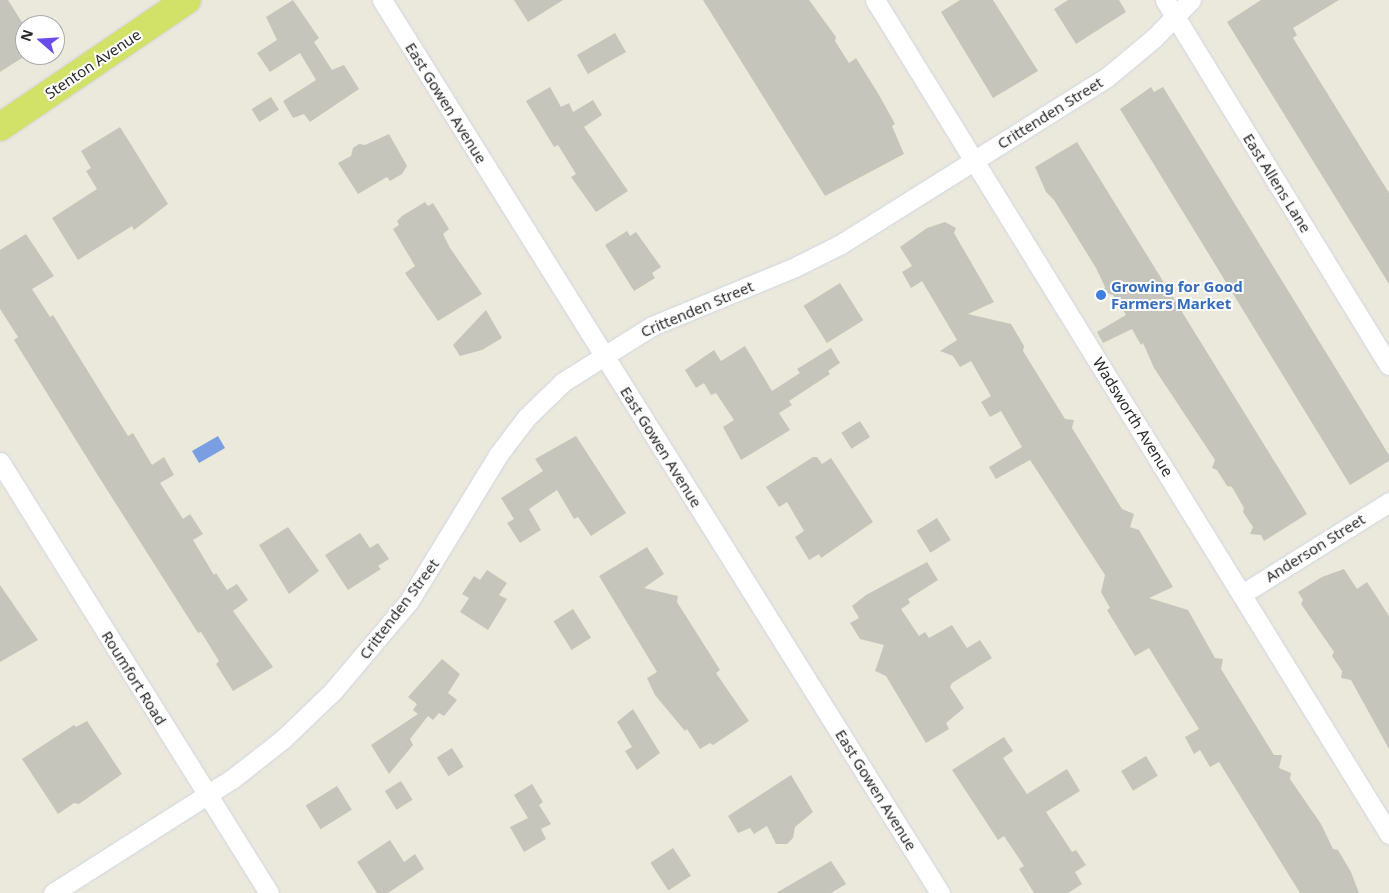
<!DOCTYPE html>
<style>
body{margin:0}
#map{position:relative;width:1389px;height:893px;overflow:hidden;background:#eae9dc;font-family:"Noto Sans",sans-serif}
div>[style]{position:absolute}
.water>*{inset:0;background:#799fe2;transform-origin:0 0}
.building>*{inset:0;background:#c5c5bc;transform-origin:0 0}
.roads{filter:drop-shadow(0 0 1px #d4d2e1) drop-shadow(0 0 1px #d4d2e1)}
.minor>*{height:19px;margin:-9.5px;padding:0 9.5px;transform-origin:9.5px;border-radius:9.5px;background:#fff}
.primary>*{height:28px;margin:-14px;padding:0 14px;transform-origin:14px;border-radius:14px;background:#d2e269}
.dots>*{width:14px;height:14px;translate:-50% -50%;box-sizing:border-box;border:2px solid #fff;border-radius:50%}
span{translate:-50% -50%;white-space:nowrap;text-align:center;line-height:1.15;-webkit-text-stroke:4px #fff;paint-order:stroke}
.street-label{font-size:15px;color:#292929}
.shop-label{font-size:15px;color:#366cbe;font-weight:700}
.left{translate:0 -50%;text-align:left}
.north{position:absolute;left:15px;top:15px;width:50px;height:50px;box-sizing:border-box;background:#fff;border:1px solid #a9a9a9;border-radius:50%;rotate:289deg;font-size:14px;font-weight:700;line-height:20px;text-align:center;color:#292929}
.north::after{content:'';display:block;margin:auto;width:18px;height:22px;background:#684be8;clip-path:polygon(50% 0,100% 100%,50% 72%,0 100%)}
</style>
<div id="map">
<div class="water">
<i style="left:218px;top:436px;width:14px;height:30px;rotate:60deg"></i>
</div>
<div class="building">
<i style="clip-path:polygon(0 0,8px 0,25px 27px,25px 56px,0 72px)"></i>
<i style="clip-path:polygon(293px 0,319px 38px,314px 42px,332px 70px,344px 65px,359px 89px,310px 122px,304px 114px,293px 118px,283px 101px,316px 80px,300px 53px,270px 72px,257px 53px,277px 40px,266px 17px)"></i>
<i style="clip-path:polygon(514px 0,563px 0,528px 22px)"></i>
<i style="clip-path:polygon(703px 0,809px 0,836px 37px,835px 41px,849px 63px,856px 58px,879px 95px,895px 124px,892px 126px,904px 154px,825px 196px)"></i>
<i style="clip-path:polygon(960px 0,993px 0,1038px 71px,993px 98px,941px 12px)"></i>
<i style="clip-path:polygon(1068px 0,1119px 0,1126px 12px,1076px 44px,1054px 9px)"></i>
<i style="clip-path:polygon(1261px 0,1339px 0,1293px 28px,1297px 35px,1293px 38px,1389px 193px,1389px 284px,1227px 22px)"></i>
<i style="left:615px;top:33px;width:22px;height:44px;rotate:60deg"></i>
<i style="clip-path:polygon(550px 87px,561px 107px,569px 103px,573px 112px,593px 100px,602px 115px,584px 127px,628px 191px,596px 212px,571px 177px,576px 174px,558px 145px,554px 147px,526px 101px)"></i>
<i style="clip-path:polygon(1151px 87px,1154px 92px,1163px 87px,1389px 455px,1389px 461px,1350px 485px,1120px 109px)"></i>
<i style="left:271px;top:97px;width:15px;height:23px;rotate:58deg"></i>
<i style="clip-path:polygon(120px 127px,168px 204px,134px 230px,132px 226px,78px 260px,52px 218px,97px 189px,86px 171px,91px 168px,81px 151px)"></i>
<i style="clip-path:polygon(389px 134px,407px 166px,402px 174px,390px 181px,387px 177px,358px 194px,338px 163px,351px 156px,353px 148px,359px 144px,365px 145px)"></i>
<i style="clip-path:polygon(1077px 142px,1307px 514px,1264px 541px,1261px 535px,1250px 534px,1253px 527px,1243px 512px,1244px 508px,1232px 487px,1227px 486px,1217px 470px,1212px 468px,1215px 460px,1154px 368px,1143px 343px,1141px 345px,1132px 329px,1103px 343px,1097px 332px,1126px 315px,1113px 295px,1104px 292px,1105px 287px,1096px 268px,1054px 200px,1046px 192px,1035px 167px)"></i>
<i style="clip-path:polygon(425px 202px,428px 206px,433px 203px,449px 229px,443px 234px,450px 248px,482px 294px,438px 321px,405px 273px,415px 266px,393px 229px,399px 225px,397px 221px,402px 216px)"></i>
<i style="clip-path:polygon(945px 222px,956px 228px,954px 233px,994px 302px,968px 314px,1011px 324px,1024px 346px,1023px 351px,1065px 419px,1074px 420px,1072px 428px,1122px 509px,1134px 514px,1130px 527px,1139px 530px,1173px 587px,1149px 598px,1188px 610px,1215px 658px,1223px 659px,1221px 669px,1274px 755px,1282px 755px,1279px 768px,1291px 773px,1290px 779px,1321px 824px,1333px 849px,1338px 850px,1351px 872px,1359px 893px,1300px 893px,1219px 762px,1210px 767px,1200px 750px,1194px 754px,1185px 737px,1199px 729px,1149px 648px,1135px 656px,1107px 610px,1110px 608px,1101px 592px,1105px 575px,1030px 460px,996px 479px,989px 467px,1022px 447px,1001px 411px,990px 417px,981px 402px,991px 396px,971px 361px,960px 367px,953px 356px,940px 351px,957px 340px,922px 281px,911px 288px,902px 272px,912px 266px,900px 247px,927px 228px)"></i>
<i style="clip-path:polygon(627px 231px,630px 236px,636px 232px,661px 267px,652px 273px,655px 278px,634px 291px,605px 245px)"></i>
<i style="clip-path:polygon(26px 234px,54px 276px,32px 289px,50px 317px,53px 315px,128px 436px,133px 433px,152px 465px,164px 457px,174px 475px,160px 483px,183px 519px,190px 514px,203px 534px,193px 540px,214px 575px,216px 573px,227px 590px,237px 584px,248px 600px,233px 611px,273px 667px,233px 691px,216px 664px,219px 661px,201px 632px,198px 633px,97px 474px,14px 340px,18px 337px,0 309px,0 250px)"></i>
<i style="left:840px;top:283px;width:44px;height:43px;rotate:58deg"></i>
<i style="clip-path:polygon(486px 310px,502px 338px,482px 350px,460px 356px,453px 345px)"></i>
<i style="clip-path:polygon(745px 346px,772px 391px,800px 373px,797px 369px,831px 348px,840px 363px,828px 371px,830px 374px,789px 401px,792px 405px,779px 413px,790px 430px,741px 460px,723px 427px,734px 420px,716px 393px,711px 395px,704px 383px,696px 388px,685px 370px,714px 350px,721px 361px)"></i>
<i style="left:860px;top:421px;width:19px;height:22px;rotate:58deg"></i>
<i style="clip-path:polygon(576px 436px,626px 513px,591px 536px,578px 517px,574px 519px,557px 490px,529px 509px,541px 530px,520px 543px,507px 523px,514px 519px,501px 498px,543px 471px,535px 459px)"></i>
<i style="clip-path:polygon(813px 457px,817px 457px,822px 464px,831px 458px,873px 522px,821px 558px,819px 554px,809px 560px,795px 537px,804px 531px,787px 502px,779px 507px,766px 487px)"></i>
<i style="left:937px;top:518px;width:26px;height:24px;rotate:58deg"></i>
<i style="clip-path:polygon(288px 527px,319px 571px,289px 594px,259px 545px)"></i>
<i style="clip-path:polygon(360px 533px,370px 548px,378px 543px,389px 559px,378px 566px,381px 569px,348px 590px,325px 555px)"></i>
<i style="clip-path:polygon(647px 547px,664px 574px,644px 588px,678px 596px,677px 602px,720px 670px,716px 673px,749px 721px,713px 745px,710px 743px,700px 749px,687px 729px,685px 731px,655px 695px,647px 678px,657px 672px,599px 576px)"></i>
<i style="clip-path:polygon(927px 562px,938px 580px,908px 599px,910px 603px,901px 609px,919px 636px,925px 632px,929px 638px,952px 625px,967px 648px,980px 640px,992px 658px,952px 683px,950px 687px,964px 708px,946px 723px,949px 729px,926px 743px,886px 676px,875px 671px,884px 645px,860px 639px,850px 623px,859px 618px,852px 606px,866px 595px)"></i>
<i style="clip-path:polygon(1344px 569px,1357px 589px,1367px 582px,1389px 616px,1389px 749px,1351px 680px,1341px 678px,1342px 671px,1332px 656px,1334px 652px,1301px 604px,1303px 600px,1298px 592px,1322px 577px)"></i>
<i style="clip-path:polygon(487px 570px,507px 583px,499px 595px,507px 599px,488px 630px,460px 612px,469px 598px,462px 594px,474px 576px,480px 580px)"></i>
<i style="clip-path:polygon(0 585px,38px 640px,0 662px)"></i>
<i style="left:573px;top:609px;width:34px;height:23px;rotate:58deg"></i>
<i style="clip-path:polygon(442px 659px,460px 674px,448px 693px,457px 700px,444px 716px,439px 713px,433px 720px,428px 716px,410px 739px,413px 745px,389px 774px,371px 745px,418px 714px,413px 710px,417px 704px,408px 697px)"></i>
<i style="clip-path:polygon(633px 709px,660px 753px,637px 770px,625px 751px,632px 747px,617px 722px)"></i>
<i style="clip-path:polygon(87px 721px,122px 774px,79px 804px,74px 803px,58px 814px,22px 759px,74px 725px,76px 727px)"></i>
<i style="clip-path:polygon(1004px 737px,1013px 751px,1003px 758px,1027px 794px,1067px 769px,1080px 791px,1046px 812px,1072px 852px,1076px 850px,1086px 865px,1075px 872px,1082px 884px,1068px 893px,1034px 893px,1019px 869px,1024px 866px,1004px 836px,998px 840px,952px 770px)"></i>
<i style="left:452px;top:748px;width:22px;height:18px;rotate:58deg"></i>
<i style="left:1146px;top:756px;width:23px;height:29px;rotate:59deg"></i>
<i style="clip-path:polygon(791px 775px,813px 812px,795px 827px,793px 838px,787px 844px,776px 844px,767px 826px,754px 834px,750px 828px,738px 833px,728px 816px)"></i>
<i style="left:401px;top:781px;width:22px;height:19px;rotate:58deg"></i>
<i style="clip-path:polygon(532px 784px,543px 802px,539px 805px,551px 824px,541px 829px,546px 839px,524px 852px,510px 827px,528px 818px,514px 795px)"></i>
<i style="left:337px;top:786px;width:28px;height:37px;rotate:58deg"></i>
<i style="clip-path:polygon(390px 840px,404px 862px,415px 854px,424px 869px,388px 893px,377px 893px,357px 862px)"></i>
<i style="left:673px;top:848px;width:33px;height:27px;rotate:57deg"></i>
<i style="clip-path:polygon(831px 861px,846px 884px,831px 893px,776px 893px)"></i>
</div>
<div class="roads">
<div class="minor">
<i style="left:382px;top:0;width:1053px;rotate:58deg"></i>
<i style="left:875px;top:0;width:980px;rotate:58.35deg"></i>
<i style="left:1165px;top:0;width:428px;rotate:58.5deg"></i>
<i style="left:0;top:462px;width:508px;rotate:58.03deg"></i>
<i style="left:1242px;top:594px;width:173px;rotate:-32deg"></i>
<i style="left:53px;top:893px;width:212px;rotate:-32.5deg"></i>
<i style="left:232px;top:779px;width:65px;rotate:-38.1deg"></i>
<i style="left:283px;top:739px;width:69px;rotate:-43.8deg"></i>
<i style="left:333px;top:691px;width:118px;rotate:-49.8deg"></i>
<i style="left:409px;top:601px;width:171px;rotate:-58.6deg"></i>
<i style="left:498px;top:455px;width:48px;rotate:-52.7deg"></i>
<i style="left:527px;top:417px;width:50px;rotate:-44.2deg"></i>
<i style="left:563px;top:382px;width:105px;rotate:-32.2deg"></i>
<i style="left:652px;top:326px;width:155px;rotate:-22.4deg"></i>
<i style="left:795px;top:267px;width:51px;rotate:-26.6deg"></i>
<i style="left:841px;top:244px;width:313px;rotate:-32.1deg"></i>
<i style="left:1106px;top:78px;width:62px;rotate:-39.8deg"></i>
<i style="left:1154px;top:38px;width:53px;rotate:-45.8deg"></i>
</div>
<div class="primary">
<i style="left:0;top:127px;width:226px;rotate:-34.2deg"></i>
</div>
</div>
<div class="dots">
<i style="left:1101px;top:295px;background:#3f7fe0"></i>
</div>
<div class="street-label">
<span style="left:93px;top:64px;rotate:-34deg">Stenton Avenue</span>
<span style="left:446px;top:103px;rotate:58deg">East Gowen Avenue</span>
<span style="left:1050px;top:113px;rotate:-32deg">Crittenden Street</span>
<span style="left:1277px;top:183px;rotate:58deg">East Allens Lane</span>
<span style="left:697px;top:309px;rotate:-23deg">Crittenden Street</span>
<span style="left:1133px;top:417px;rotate:58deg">Wadsworth Avenue</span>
<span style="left:661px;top:447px;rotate:58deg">East Gowen Avenue</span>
<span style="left:1315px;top:548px;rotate:-32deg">Anderson Street</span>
<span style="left:399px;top:609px;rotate:-53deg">Crittenden Street</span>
<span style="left:134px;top:678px;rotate:58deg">Roumfort Road</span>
<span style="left:876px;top:790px;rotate:58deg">East Gowen Avenue</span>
</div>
<div class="shop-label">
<span class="left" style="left:1111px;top:295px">Growing for Good<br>Farmers Market</span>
</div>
<div class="north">N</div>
</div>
